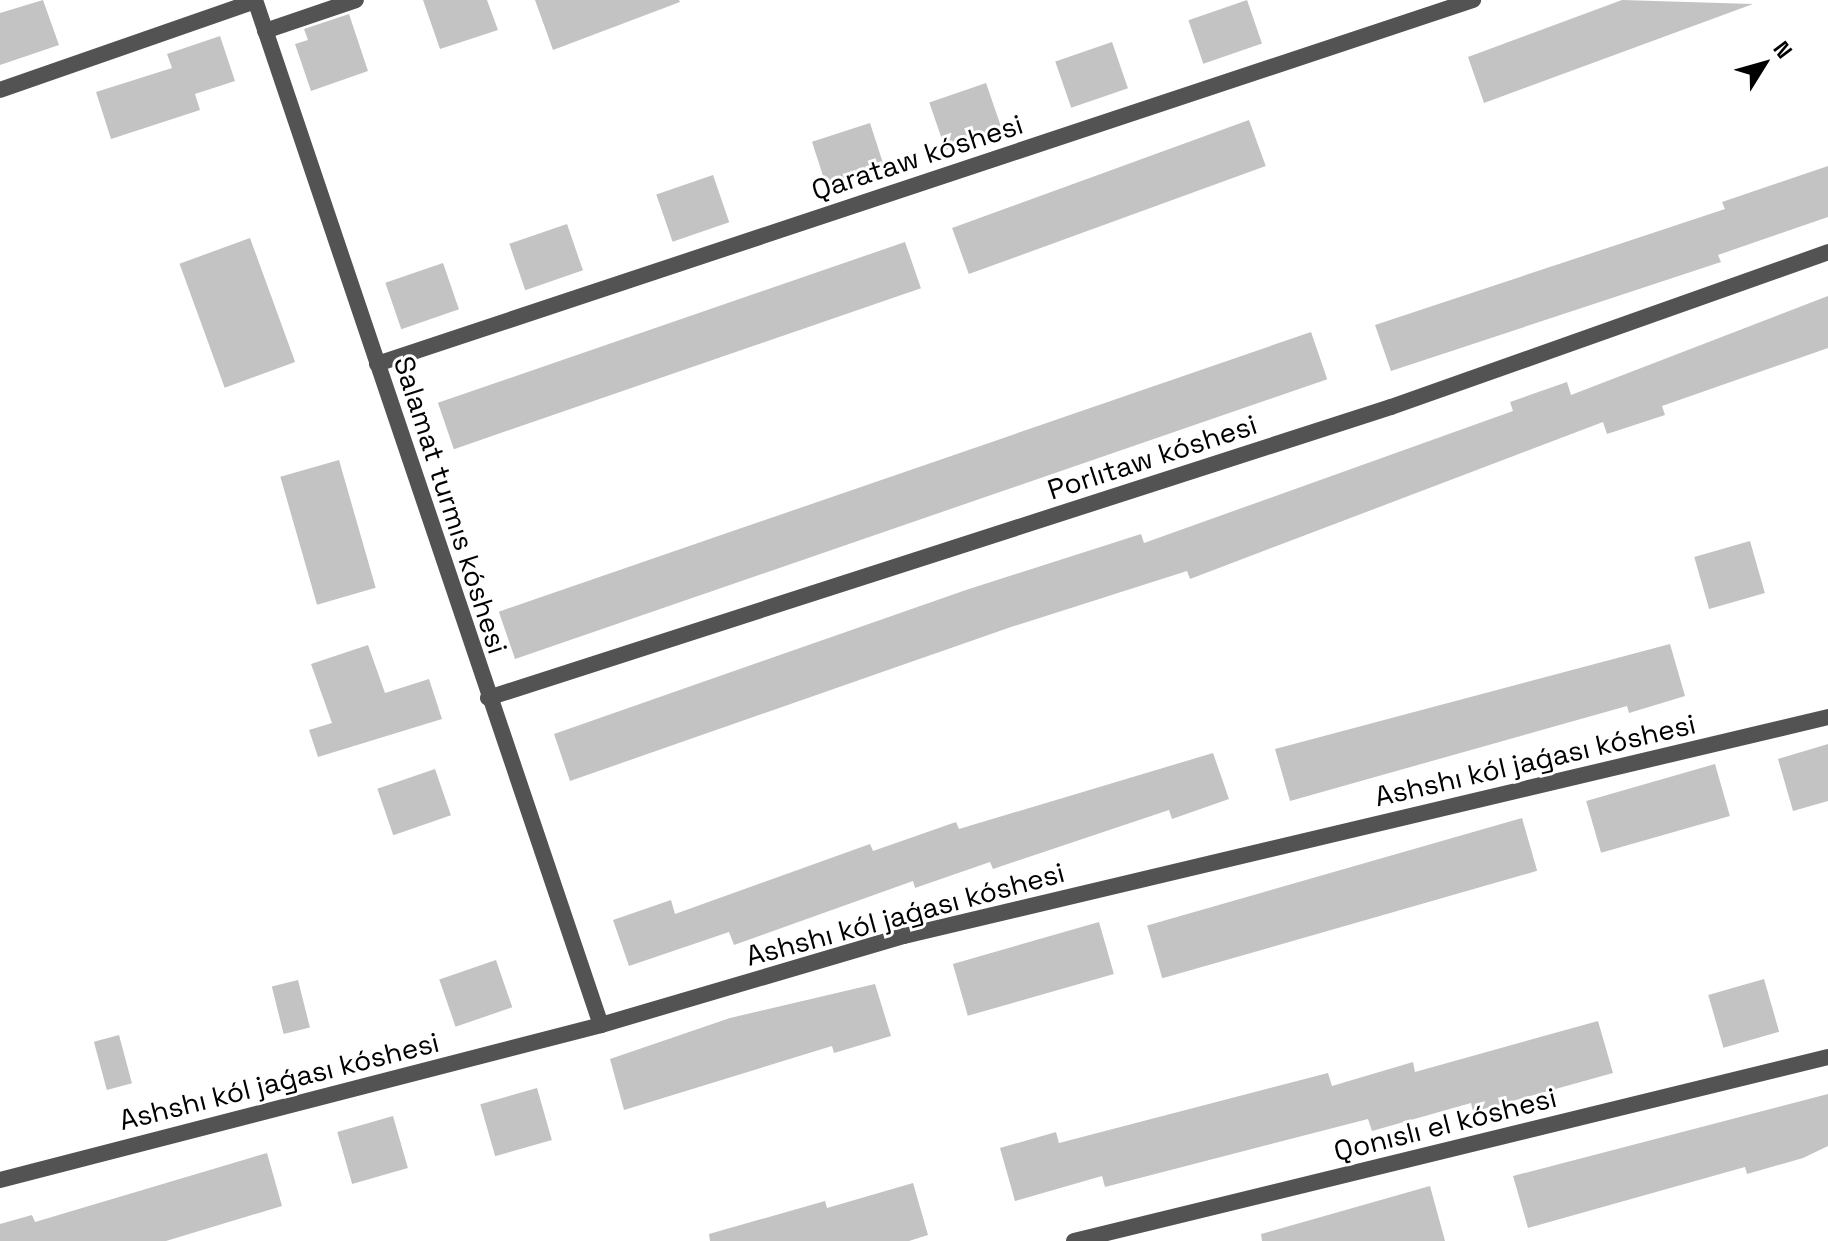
<!DOCTYPE html>
<meta charset="utf-8">
<style>
body{margin:0}
#map{position:relative;width:1828px;height:1241px;overflow:hidden;background:#fff;font-family:"Space Grotesk",sans-serif}
div>[style]{position:absolute}
.building>*{inset:0;background:#c3c3c3;transform-origin:0 0}
.minor>*{height:16px;margin:-8px;padding:0 8px;transform-origin:8px;border-radius:8px;background:#535353}
span{translate:-50% -50%;white-space:nowrap;text-align:center;line-height:1.15;-webkit-text-stroke:6px #fff;paint-order:stroke}
.street-label{font-size:28px;color:#000}
.north{position:absolute;left:1724px;top:24px;width:80px;height:80px;-webkit-text-stroke:6px #fff;paint-order:stroke;rotate:53deg;font-size:22px;font-weight:700;line-height:32px;text-align:center;color:#000}
.north::after{content:'';display:block;margin:auto;width:28px;height:36px;background:#000;clip-path:polygon(50% 0,100% 100%,50% 72%,0 100%)}
</style>
<div id="map">
<div class="building">
<i style="clip-path:polygon(43px 0,59px 45px,0 65px,0 13px)"></i>
<i style="clip-path:polygon(423px 0,487px 0,498px 30px,440px 49px)"></i>
<i style="clip-path:polygon(535px 0,679px 0,680px 2px,553px 50px)"></i>
<i style="left:1247px;top:0;width:46px;height:62px;rotate:71deg"></i>
<i style="clip-path:polygon(1622px 0,1753px 4px,1484px 103px,1468px 57px)"></i>
<i style="clip-path:polygon(349px 14px,368px 71px,311px 91px,295px 44px,308px 40px,304px 29px)"></i>
<i style="clip-path:polygon(220px 36px,235px 81px,195px 94px,200px 110px,111px 139px,96px 92px,172px 68px,167px 54px)"></i>
<i style="left:1112px;top:42px;width:49px;height:60px;rotate:71deg"></i>
<i style="left:986px;top:83px;width:50px;height:60px;rotate:71deg"></i>
<i style="left:1249px;top:120px;width:49px;height:316px;rotate:70deg"></i>
<i style="left:870px;top:123px;width:48px;height:61px;rotate:72deg"></i>
<i style="clip-path:polygon(1828px 166px,1828px 217px,1718px 255px,1721px 262px,1391px 371px,1375px 325px,1725px 209px,1722px 202px)"></i>
<i style="left:713px;top:175px;width:50px;height:60px;rotate:71deg"></i>
<i style="left:567px;top:224px;width:49px;height:61px;rotate:71deg"></i>
<i style="left:250px;top:238px;width:132px;height:75px;rotate:70deg"></i>
<i style="left:905px;top:242px;width:49px;height:494px;rotate:71deg"></i>
<i style="left:443px;top:263px;width:49px;height:61px;rotate:71deg"></i>
<i style="clip-path:polygon(1828px 296px,1828px 348px,1662px 406px,1665px 415px,1607px 434px,1603px 422px,1190px 579px,1187px 571px,1011px 627px,570px 781px,554px 734px,966px 590px,1141px 534px,1144px 543px,1513px 411px,1510px 402px,1567px 382px,1571px 395px)"></i>
<i style="left:1311px;top:332px;width:50px;height:859px;rotate:71deg"></i>
<i style="left:339px;top:460px;width:133px;height:61px;rotate:74deg"></i>
<i style="left:1750px;top:541px;width:54px;height:58px;rotate:74deg"></i>
<i style="clip-path:polygon(1670px 644px,1685px 696px,1629px 713px,1627px 706px,1290px 801px,1275px 749px)"></i>
<i style="clip-path:polygon(368px 645px,385px 693px,429px 679px,442px 719px,318px 757px,309px 730px,332px 723px,311px 664px)"></i>
<i style="clip-path:polygon(1828px 744px,1828px 801px,1793px 811px,1778px 759px)"></i>
<i style="clip-path:polygon(1213px 753px,1229px 799px,1172px 819px,1169px 810px,993px 869px,990px 862px,915px 888px,913px 881px,734px 945px,729px 932px,629px 966px,613px 920px,671px 900px,675px 914px,870px 844px,873px 851px,956px 822px,959px 829px)"></i>
<i style="left:1715px;top:764px;width:54px;height:134px;rotate:74deg"></i>
<i style="left:435px;top:769px;width:49px;height:61px;rotate:71deg"></i>
<i style="left:1522px;top:818px;width:55px;height:390px;rotate:74deg"></i>
<i style="left:1099px;top:922px;width:54px;height:152px;rotate:74deg"></i>
<i style="left:496px;top:960px;width:50px;height:60px;rotate:71deg"></i>
<i style="left:1764px;top:979px;width:55px;height:58px;rotate:74deg"></i>
<i style="left:298px;top:980px;width:49px;height:27px;rotate:76deg"></i>
<i style="clip-path:polygon(875px 984px,891px 1036px,834px 1053px,832px 1046px,624px 1110px,610px 1059px,730px 1018px)"></i>
<i style="clip-path:polygon(1598px 1021px,1613px 1073px,1473px 1112px,1471px 1103px,1372px 1131px,1368px 1119px,1105px 1187px,1102px 1176px,1015px 1201px,1000px 1148px,1056px 1132px,1059px 1143px,1328px 1073px,1332px 1086px,1413px 1062px,1415px 1072px)"></i>
<i style="left:119px;top:1035px;width:50px;height:26px;rotate:75deg"></i>
<i style="left:537px;top:1088px;width:54px;height:59px;rotate:74deg"></i>
<i style="clip-path:polygon(1828px 1094px,1828px 1146px,1803px 1158px,1747px 1174px,1745px 1167px,1528px 1228px,1513px 1176px)"></i>
<i style="left:393px;top:1116px;width:54px;height:58px;rotate:74deg"></i>
<i style="clip-path:polygon(267px 1153px,282px 1206px,166px 1241px,0 1241px,0 1224px,32px 1215px,35px 1222px)"></i>
<i style="clip-path:polygon(913px 1183px,928px 1235px,909px 1241px,710px 1241px,709px 1234px,825px 1201px,827px 1208px)"></i>
<i style="clip-path:polygon(1430px 1186px,1445px 1241px,1262px 1241px,1261px 1234px)"></i>
</div>
<div class="minor">
<i style="left:255px;top:0;width:1082px;rotate:71.35deg"></i>
<i style="left:265px;top:31px;width:96px;rotate:-18.8deg"></i>
<i style="left:0;top:90px;width:270px;rotate:-19.2deg"></i>
<i style="left:377px;top:364px;width:1155px;rotate:-18.37deg"></i>
<i style="left:488px;top:698px;width:949px;rotate:-17.86deg"></i>
<i style="left:1391px;top:407px;width:464px;rotate:-19.5deg"></i>
<i style="left:0;top:1180px;width:621px;rotate:-14.46deg"></i>
<i style="left:601px;top:1025px;width:316px;rotate:-16.4deg"></i>
<i style="left:904px;top:936px;width:950px;rotate:-13.33deg"></i>
<i style="left:1074px;top:1241px;width:776px;rotate:-13.71deg"></i>
</div>
<div class="street-label">
<span style="left:917px;top:157px;rotate:-18deg">Qarataw kóshesi</span>
<span style="left:1152px;top:457px;rotate:-18deg">Porlıtaw kóshesi</span>
<span style="left:451px;top:505px;rotate:72deg">Salamat turmıs kóshesi</span>
<span style="left:1535px;top:760px;rotate:-13deg">Ashshı kól jaǵası kóshesi</span>
<span style="left:905px;top:914px;rotate:-15deg">Ashshı kól jaǵası kóshesi</span>
<span style="left:279px;top:1081px;rotate:-14deg">Ashshı kól jaǵası kóshesi</span>
<span style="left:1445px;top:1124px;rotate:-14deg">Qonıslı el kóshesi</span>
</div>
<div class="north">N</div>
</div>
